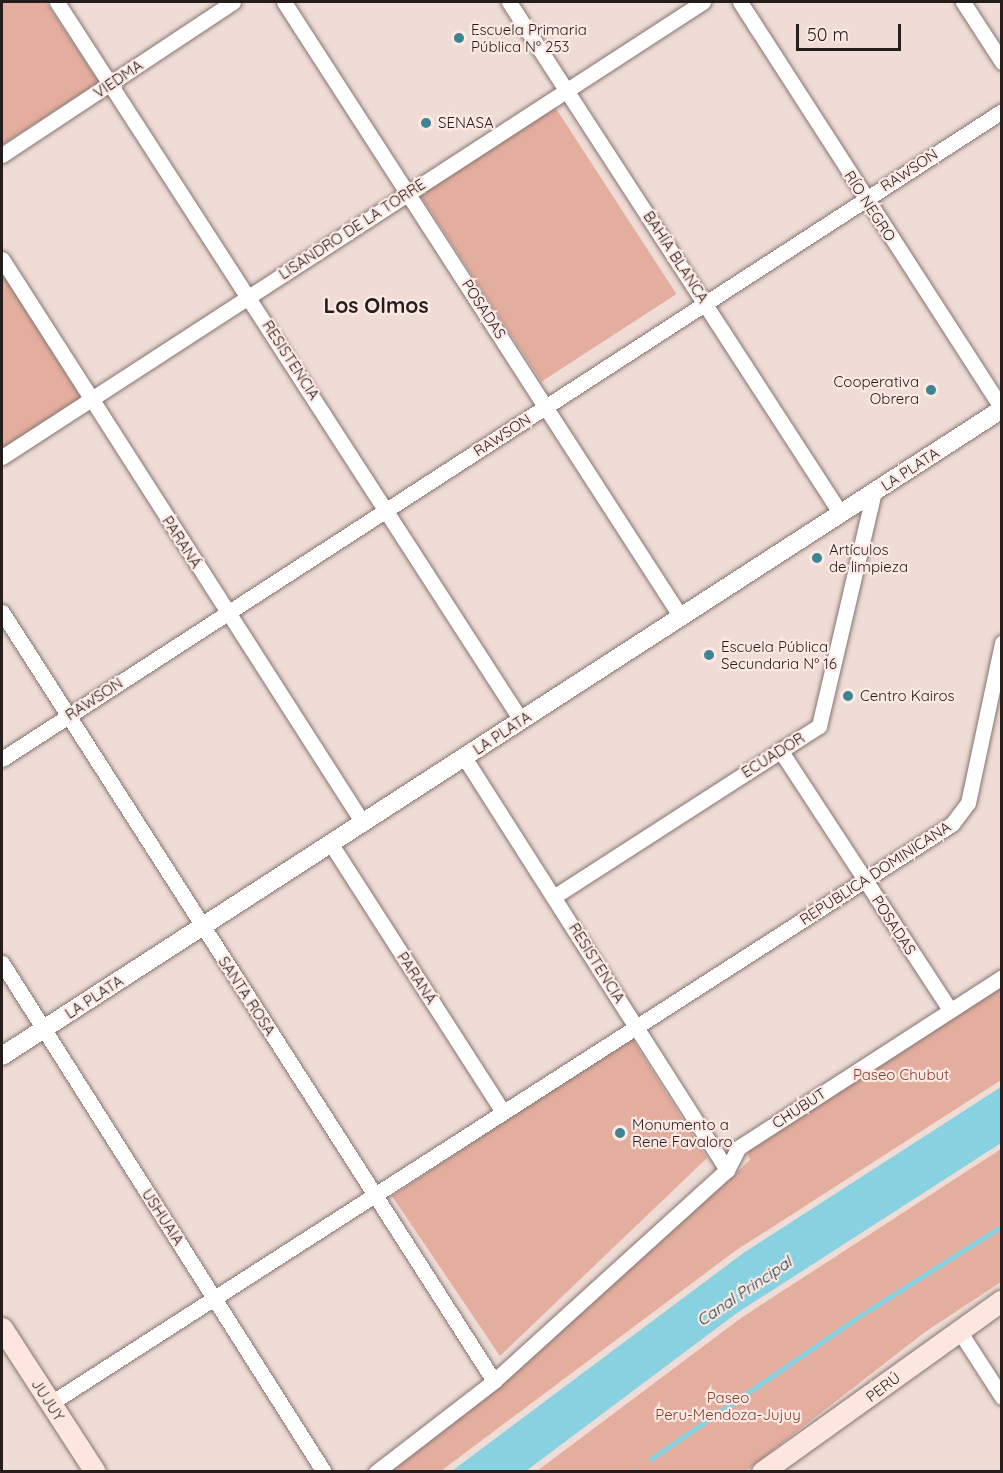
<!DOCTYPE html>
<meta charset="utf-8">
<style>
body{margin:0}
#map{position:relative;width:1003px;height:1473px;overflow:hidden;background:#efdcd6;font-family:Quicksand,sans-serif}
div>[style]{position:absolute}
.green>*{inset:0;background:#e4ae9f;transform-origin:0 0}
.water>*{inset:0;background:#87d1e0}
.stream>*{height:4.5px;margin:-2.25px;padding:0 2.25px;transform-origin:2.25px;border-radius:2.25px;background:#87d1e0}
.roads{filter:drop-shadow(0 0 2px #857470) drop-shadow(0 0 2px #857470)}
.minor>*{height:15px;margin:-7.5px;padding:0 7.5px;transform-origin:7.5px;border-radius:7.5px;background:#fff}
.tertiary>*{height:18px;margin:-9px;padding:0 9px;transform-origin:9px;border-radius:9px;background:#fff}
.secondary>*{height:21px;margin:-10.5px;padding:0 10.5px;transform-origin:10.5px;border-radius:10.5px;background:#fde6df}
.dots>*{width:16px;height:16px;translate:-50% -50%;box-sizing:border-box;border:3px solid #fce9e4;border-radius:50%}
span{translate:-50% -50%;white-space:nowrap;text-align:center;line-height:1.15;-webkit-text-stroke:4.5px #fce9e4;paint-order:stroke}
.poi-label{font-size:15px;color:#241d1b}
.left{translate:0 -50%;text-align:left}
.right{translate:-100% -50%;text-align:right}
.street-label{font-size:15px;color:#241d1b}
.park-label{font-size:15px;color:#863c29}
.water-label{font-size:16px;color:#0c3137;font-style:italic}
.district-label{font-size:21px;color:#241d1b;font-weight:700}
.frame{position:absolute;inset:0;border:3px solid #241d1b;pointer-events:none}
.scale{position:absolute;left:796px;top:24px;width:105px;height:27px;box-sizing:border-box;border:3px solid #241d1b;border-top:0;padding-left:8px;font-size:18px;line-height:21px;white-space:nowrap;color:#241d1b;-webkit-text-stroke:4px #fce9e4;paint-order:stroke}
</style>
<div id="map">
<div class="green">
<i style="clip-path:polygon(2px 2px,46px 2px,99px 82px,2px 145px)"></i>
<i style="left:555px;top:107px;width:223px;height:161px;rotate:57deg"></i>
<i style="clip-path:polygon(2px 272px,82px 399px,2px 450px)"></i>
<i style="clip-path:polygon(1001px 987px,1001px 1080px,735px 1251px,441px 1471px,391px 1472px,498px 1388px,737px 1172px,750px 1160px,747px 1151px,892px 1054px)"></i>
<i style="clip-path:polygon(631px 1037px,707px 1158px,500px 1356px,392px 1196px)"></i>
<i style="clip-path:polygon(1001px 1149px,1001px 1282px,925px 1332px,746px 1471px,537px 1471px,741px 1318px)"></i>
</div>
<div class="water">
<i style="clip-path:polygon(1001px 1087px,1001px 1143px,737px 1313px,526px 1471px,452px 1471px,742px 1254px)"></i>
</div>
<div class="stream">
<i style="left:868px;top:1311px;width:159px;rotate:-32.4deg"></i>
<i style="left:651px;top:1459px;width:257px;rotate:-34.4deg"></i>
<i style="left:635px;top:1472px;width:1px;rotate:-45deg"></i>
</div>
<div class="roads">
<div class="minor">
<i style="left:57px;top:2px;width:855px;rotate:57.13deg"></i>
<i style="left:284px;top:2px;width:732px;rotate:57.16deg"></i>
<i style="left:509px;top:2px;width:610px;rotate:57.04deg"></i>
<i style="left:740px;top:2px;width:484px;rotate:57.2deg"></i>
<i style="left:963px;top:2px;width:72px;rotate:57deg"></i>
<i style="left:2px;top:155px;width:277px;rotate:-33.5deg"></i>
<i style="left:2px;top:259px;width:670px;rotate:57.38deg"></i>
<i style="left:2px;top:457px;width:836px;rotate:-32.99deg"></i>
<i style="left:2px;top:612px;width:913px;rotate:57.39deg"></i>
<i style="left:780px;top:750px;width:311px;rotate:56.8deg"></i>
<i style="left:464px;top:757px;width:490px;rotate:57.5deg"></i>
<i style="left:2px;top:759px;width:1192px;rotate:-32.94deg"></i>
<i style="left:331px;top:844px;width:318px;rotate:57.3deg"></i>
<i style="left:555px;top:896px;width:314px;rotate:-32.8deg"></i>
<i style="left:819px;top:726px;width:240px;rotate:-76.8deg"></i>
<i style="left:2px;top:963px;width:602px;rotate:57.68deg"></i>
<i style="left:958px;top:1329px;width:81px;rotate:57.1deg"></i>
<i style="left:51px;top:1403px;width:1071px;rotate:-32.73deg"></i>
<i style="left:952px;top:824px;width:26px;rotate:-53deg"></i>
<i style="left:968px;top:803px;width:164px;rotate:-78deg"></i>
<i style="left:376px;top:1472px;width:149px;rotate:-37.6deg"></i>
<i style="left:494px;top:1381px;width:314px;rotate:-42.2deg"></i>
<i style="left:727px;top:1170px;width:25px;rotate:-63deg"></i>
<i style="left:738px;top:1148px;width:315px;rotate:-32.9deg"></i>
</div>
<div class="tertiary">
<i style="left:2px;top:1056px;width:1191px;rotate:-32.9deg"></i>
</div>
<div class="secondary">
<i style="left:2px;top:1328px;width:171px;rotate:57.1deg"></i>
<i style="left:762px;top:1472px;width:295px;rotate:-35.6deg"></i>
</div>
</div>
<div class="dots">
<i style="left:459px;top:38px;background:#3f8491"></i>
<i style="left:426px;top:123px;background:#3f8491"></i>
<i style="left:931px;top:390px;background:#3f8491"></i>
<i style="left:817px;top:558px;background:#3f8491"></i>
<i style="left:709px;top:655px;background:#3f8491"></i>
<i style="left:848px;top:696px;background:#3f8491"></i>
<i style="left:620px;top:1133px;background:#3f8491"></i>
</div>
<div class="poi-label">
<span class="left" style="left:471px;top:38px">Escuela Primaria<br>Pública N° 253</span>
<span class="left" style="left:438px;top:123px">SENASA</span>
<span class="right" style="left:919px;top:390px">Cooperativa<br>Obrera</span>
<span class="left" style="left:829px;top:558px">Artículos<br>de limpieza</span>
<span class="left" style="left:721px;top:655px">Escuela Pública<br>Secundaria N° 16</span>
<span class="left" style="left:860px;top:696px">Centro Kairos</span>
<span class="left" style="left:632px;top:1133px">Monumento a<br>Rene Favaloro</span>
</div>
<div class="street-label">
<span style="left:118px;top:79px;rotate:-34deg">VIEDMA</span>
<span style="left:909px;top:170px;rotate:-33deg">RAWSON</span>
<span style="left:870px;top:206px;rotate:57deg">RÍO NEGRO</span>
<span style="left:352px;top:229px;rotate:-33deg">LISANDRO DE LA TORRE</span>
<span style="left:676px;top:257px;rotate:57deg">BAHÍA BLANCA</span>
<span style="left:484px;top:309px;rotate:57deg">POSADAS</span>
<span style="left:291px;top:360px;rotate:57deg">RESISTENCIA</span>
<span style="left:502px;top:435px;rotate:-33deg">RAWSON</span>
<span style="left:910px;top:469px;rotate:-33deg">LA PLATA</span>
<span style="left:182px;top:542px;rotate:57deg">PARANÁ</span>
<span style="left:94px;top:699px;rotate:-33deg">RAWSON</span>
<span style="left:502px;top:733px;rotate:-33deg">LA PLATA</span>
<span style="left:773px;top:755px;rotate:-32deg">ECUADOR</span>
<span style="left:875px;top:873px;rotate:-33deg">REPUBLICA DOMINICANA</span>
<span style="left:894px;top:925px;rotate:57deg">POSADAS</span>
<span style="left:597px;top:963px;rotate:58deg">RESISTENCIA</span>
<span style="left:417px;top:978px;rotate:57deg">PARANÁ</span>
<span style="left:247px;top:996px;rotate:57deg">SANTA ROSA</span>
<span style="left:94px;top:997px;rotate:-33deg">LA PLATA</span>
<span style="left:799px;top:1108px;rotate:-33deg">CHUBUT</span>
<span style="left:163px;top:1217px;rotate:57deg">USHUAIA</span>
<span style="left:883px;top:1387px;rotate:-37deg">PERÚ</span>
<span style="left:48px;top:1400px;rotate:57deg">JUJUY</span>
</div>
<div class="park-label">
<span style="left:901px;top:1075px">Paseo Chubut</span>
<span style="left:728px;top:1406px">Paseo<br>Peru-Mendoza-Jujuy</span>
</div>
<div class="water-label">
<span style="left:744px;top:1291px;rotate:-34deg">Canal Principal</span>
</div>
<div class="district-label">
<span style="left:376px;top:305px">Los Olmos</span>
</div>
<div class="frame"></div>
<div class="scale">50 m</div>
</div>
